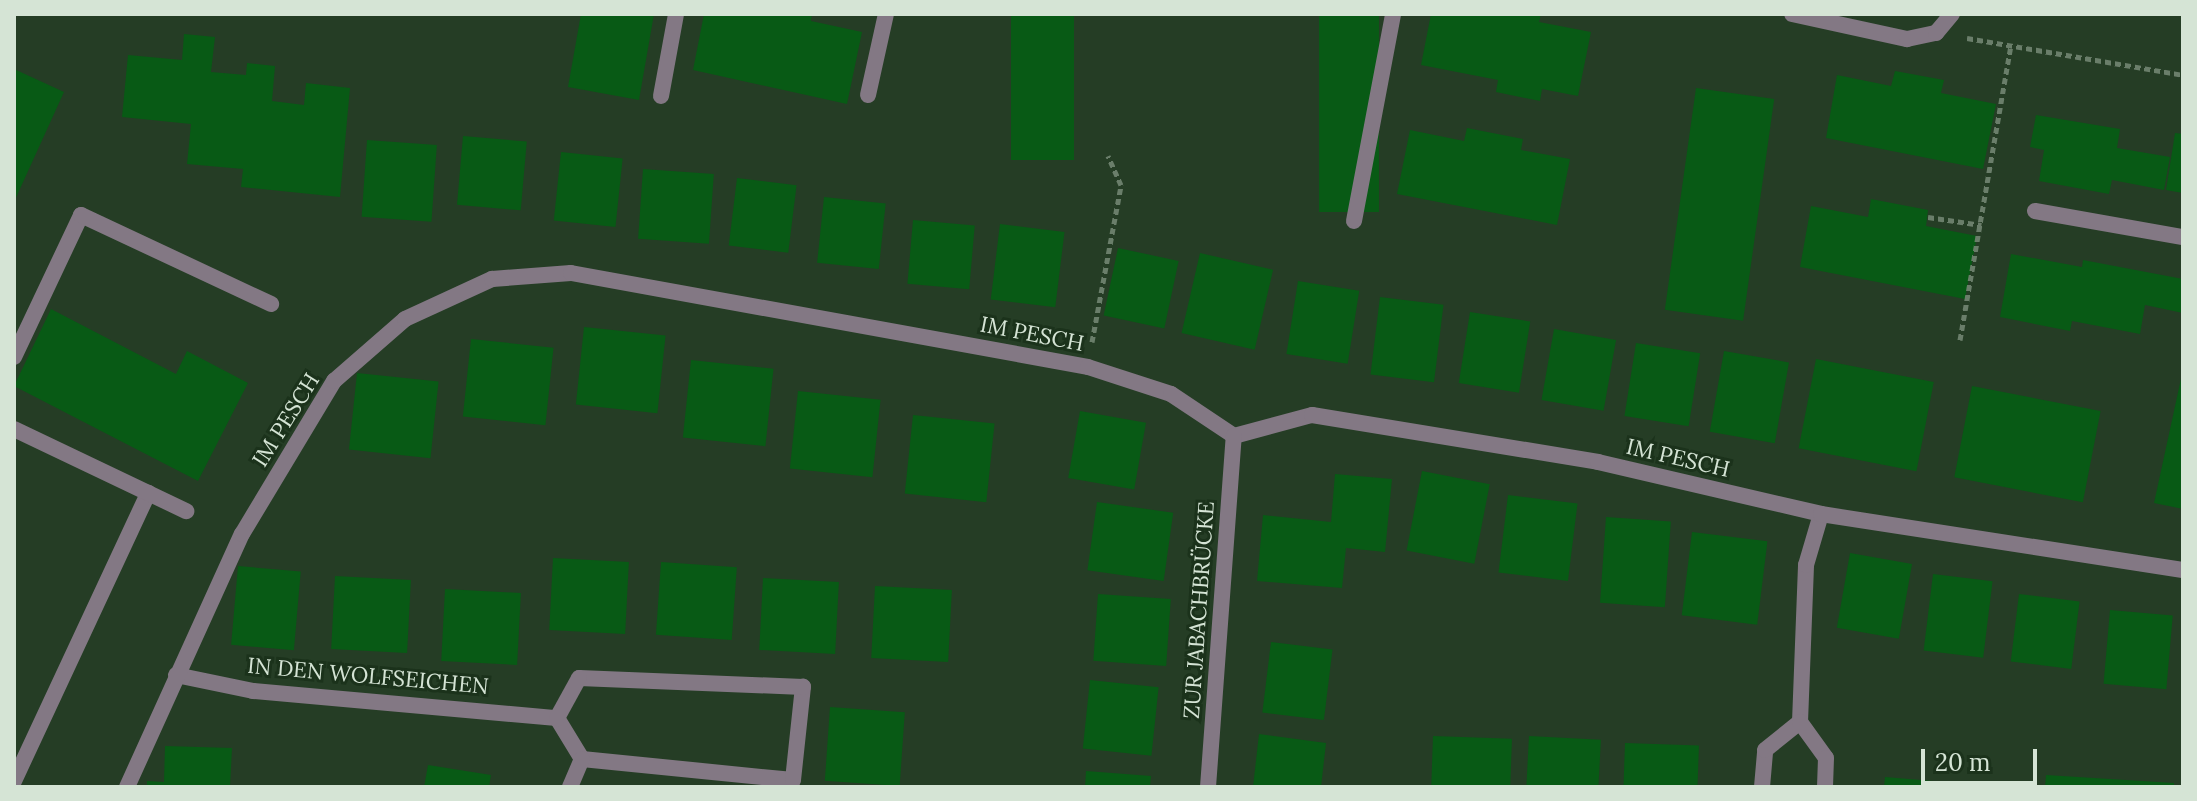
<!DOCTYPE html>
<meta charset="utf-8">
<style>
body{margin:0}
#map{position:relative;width:2197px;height:801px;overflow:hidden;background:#253d25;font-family:Lora,serif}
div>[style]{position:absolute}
.building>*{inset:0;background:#085a15;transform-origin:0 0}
.path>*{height:5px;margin-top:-2.5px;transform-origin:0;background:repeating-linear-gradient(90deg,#6a7e6a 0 6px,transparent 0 10px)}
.lane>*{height:16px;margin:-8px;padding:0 8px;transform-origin:8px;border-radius:8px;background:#837884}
.street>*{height:16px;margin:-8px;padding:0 8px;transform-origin:8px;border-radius:8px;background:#837884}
span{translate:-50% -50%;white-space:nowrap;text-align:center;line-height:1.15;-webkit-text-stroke:6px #1b321b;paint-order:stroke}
.street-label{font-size:22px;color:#d5e4d5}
.frame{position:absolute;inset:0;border:16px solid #d5e4d5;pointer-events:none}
.scale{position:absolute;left:1921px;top:749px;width:116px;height:36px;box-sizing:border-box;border:4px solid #d5e4d5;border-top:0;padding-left:10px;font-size:24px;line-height:28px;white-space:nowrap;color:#d5e4d5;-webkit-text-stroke:6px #1b321b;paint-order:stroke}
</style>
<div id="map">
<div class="building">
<i style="clip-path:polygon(581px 14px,654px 14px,639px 100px,568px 87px)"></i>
<i style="clip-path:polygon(704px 14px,812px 14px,811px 21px,862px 32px,847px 104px,693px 70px)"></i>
<i style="left:1011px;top:14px;width:63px;height:146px"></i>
<i style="left:1319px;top:14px;width:60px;height:198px"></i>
<i style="clip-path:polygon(1431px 14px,1541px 14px,1539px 22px,1591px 32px,1578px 96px,1542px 89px,1540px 101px,1496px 92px,1498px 80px,1421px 65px)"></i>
<i style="clip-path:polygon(184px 34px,215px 37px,211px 72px,246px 75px,247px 63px,275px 66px,272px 101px,304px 105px,306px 83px,350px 88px,340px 197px,241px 187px,243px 169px,187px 164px,191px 124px,122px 117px,128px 55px,182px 60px)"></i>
<i style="clip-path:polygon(14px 69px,64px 92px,14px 202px)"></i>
<i style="clip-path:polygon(1895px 71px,1944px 80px,1941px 93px,1996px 104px,1983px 169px,1826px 138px,1837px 75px,1891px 86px)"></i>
<i style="left:1696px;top:88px;width:79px;height:224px;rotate:8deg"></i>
<i style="clip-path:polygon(2036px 115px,2120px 129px,2117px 148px,2170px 157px,2164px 190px,2112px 180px,2109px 194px,2039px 181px,2044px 150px,2030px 147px)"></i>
<i style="clip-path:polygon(1467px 128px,1523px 139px,1521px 150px,1570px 159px,1557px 225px,1397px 194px,1410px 130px,1464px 141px)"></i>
<i style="clip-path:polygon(2175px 133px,2183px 134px,2183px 193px,2166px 190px)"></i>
<i style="left:463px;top:136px;width:64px;height:69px;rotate:5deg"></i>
<i style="left:367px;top:140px;width:70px;height:77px;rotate:4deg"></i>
<i style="left:561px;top:152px;width:62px;height:69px;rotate:6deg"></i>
<i style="left:643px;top:169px;width:71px;height:70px;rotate:4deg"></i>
<i style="left:737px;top:178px;width:60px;height:68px;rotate:7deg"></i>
<i style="left:824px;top:197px;width:62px;height:66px;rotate:6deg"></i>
<i style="clip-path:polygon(1871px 199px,1928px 210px,1926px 226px,1977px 236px,1965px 299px,1800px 267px,1811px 206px,1868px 217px)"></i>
<i style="left:913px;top:220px;width:62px;height:64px;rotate:5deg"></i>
<i style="left:1000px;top:224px;width:65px;height:76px;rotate:7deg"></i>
<i style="left:1118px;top:248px;width:62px;height:69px;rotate:12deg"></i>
<i style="left:1200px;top:253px;width:75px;height:82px;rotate:13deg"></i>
<i style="clip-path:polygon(2011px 254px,2082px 267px,2083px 260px,2183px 279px,2183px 313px,2145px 305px,2140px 334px,2072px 321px,2070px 331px,2000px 317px)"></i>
<i style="left:1298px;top:281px;width:62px;height:74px;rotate:9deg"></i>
<i style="left:1380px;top:297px;width:64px;height:78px;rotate:7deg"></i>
<i style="clip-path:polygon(51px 309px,176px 374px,187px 351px,248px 383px,198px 481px,14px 386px)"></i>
<i style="left:1470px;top:312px;width:61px;height:72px;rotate:9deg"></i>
<i style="left:584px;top:327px;width:82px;height:78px;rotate:6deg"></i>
<i style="left:1554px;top:329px;width:63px;height:72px;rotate:10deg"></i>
<i style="left:471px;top:339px;width:83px;height:78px;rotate:6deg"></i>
<i style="left:1636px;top:343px;width:65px;height:74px;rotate:9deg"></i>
<i style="left:1724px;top:351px;width:66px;height:82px;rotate:10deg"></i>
<i style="left:1816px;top:359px;width:120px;height:91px;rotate:11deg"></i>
<i style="left:691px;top:360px;width:83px;height:78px;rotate:6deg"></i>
<i style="left:357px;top:373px;width:82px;height:77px;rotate:6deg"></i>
<i style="clip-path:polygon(2182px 374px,2183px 374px,2183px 509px,2154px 503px)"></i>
<i style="left:1972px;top:386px;width:131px;height:93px;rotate:11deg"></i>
<i style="left:798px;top:391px;width:83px;height:78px;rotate:6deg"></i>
<i style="left:1080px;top:411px;width:67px;height:68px;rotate:10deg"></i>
<i style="left:913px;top:415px;width:82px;height:79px;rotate:6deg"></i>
<i style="left:1422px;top:471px;width:69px;height:81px;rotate:11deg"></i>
<i style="clip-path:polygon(1335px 474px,1392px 479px,1385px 552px,1346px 548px,1342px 588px,1257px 581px,1263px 515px,1331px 522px)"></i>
<i style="left:1508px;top:495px;width:70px;height:78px;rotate:7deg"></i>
<i style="left:1097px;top:502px;width:77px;height:69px;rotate:8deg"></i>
<i style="left:1606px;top:517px;width:65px;height:86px;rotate:4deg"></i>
<i style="left:1692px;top:532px;width:76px;height:84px;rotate:7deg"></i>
<i style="left:1850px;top:553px;width:63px;height:76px;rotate:10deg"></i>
<i style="left:553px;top:558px;width:76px;height:72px;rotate:3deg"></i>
<i style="left:661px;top:562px;width:76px;height:73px;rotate:4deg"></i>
<i style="left:238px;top:566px;width:63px;height:79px;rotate:5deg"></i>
<i style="left:1933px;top:574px;width:60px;height:77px;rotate:7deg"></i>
<i style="left:335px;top:576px;width:76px;height:73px;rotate:3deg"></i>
<i style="left:763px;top:578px;width:76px;height:72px;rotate:3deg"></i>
<i style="left:875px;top:586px;width:77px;height:72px;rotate:3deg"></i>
<i style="left:445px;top:589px;width:76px;height:72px;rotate:3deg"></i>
<i style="left:1098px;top:594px;width:73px;height:67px;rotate:4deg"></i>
<i style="left:2019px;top:594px;width:61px;height:68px;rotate:7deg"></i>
<i style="left:2110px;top:610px;width:63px;height:74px;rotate:5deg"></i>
<i style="left:1271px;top:642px;width:62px;height:71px;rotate:7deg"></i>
<i style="left:1090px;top:680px;width:69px;height:69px;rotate:6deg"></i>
<i style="left:830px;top:707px;width:75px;height:74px;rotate:4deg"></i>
<i style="clip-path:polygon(1259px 734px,1326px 743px,1321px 787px,1253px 787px)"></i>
<i style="left:1433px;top:736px;width:79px;height:51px;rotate:2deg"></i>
<i style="left:1529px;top:736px;width:72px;height:51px;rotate:3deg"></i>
<i style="left:1625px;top:743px;width:74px;height:44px;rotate:2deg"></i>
<i style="clip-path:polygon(165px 746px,232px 748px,230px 787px,147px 787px,147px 781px,164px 782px)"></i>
<i style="clip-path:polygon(428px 765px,491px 775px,489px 787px,424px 787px)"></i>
<i style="clip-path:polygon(1086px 771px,1151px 776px,1150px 787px,1085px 787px)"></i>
<i style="clip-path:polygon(2046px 775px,2174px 783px,2174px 787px,2045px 787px)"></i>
<i style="clip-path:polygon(1885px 777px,1981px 785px,1981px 787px,1884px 787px)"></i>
</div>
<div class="path">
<i style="left:1967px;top:38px;width:219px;rotate:9.7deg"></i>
<i style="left:1928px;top:217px;width:54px;rotate:8.6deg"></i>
<i style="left:1960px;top:340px;width:298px;rotate:-80.2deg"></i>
<i style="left:1092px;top:342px;width:160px;rotate:-79.5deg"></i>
<i style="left:1121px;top:185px;width:32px;rotate:-114deg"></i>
</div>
<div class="lane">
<i style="left:868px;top:95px;width:83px;rotate:-77.5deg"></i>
<i style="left:661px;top:96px;width:83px;rotate:-79.6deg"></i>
<i style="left:1354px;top:221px;width:211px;rotate:-79.3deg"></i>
<i style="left:14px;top:357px;width:157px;rotate:-64.7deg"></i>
<i style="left:81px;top:215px;width:210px;rotate:25.1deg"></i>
<i style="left:14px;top:781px;width:318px;rotate:-65deg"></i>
</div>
<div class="street">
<i style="left:1792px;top:14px;width:118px;rotate:12.3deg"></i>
<i style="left:1907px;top:39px;width:30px;rotate:-12deg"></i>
<i style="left:1936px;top:33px;width:25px;rotate:-50deg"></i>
<i style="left:2035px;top:211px;width:150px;rotate:10deg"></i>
<i style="left:14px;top:429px;width:191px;rotate:25.5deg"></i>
<i style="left:176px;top:675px;width:79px;rotate:11.7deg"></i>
<i style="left:253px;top:691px;width:305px;rotate:5.1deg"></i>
<i style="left:557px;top:718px;width:48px;rotate:58.6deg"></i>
<i style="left:582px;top:759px;width:212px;rotate:5.7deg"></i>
<i style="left:793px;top:780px;width:94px;rotate:-83.9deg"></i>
<i style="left:803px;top:687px;width:224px;rotate:-177.7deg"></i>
<i style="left:579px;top:678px;width:46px;rotate:118.8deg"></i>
<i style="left:1800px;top:722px;width:157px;rotate:-87.8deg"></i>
<i style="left:1806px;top:565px;width:53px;rotate:-73.6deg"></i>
<i style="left:127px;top:787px;width:278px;rotate:-65.6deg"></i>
<i style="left:242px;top:534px;width:179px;rotate:-59deg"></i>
<i style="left:334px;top:381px;width:94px;rotate:-41.1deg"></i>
<i style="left:405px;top:319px;width:96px;rotate:-24.7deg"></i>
<i style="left:492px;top:279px;width:79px;rotate:-4.3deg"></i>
<i style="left:571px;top:273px;width:525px;rotate:10.3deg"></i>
<i style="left:1088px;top:367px;width:87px;rotate:18deg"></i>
<i style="left:1171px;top:394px;width:76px;rotate:33.7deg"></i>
<i style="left:1234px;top:436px;width:81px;rotate:-15.1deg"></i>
<i style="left:1312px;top:415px;width:290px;rotate:9.3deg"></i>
<i style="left:1598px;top:462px;width:229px;rotate:13.1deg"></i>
<i style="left:1821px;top:514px;width:366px;rotate:8.8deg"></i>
<i style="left:570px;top:787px;width:30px;rotate:-67deg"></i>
<i style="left:1208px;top:787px;width:352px;rotate:-85.8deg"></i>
<i style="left:1762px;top:787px;width:37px;rotate:-85deg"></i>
<i style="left:1765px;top:750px;width:45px;rotate:-38.7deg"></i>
<i style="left:1800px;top:722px;width:44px;rotate:54.2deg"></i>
<i style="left:1826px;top:758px;width:29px;rotate:92deg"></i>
</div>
<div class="street-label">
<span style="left:1032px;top:334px;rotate:11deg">IM PESCH</span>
<span style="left:286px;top:420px;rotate:-58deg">IM PESCH</span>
<span style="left:1678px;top:458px;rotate:13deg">IM PESCH</span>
<span style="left:1199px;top:610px;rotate:-86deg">ZUR JABACHBRÜCKE</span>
<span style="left:368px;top:676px;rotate:5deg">IN DEN WOLFSEICHEN</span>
</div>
<div class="frame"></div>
<div class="scale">20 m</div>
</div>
